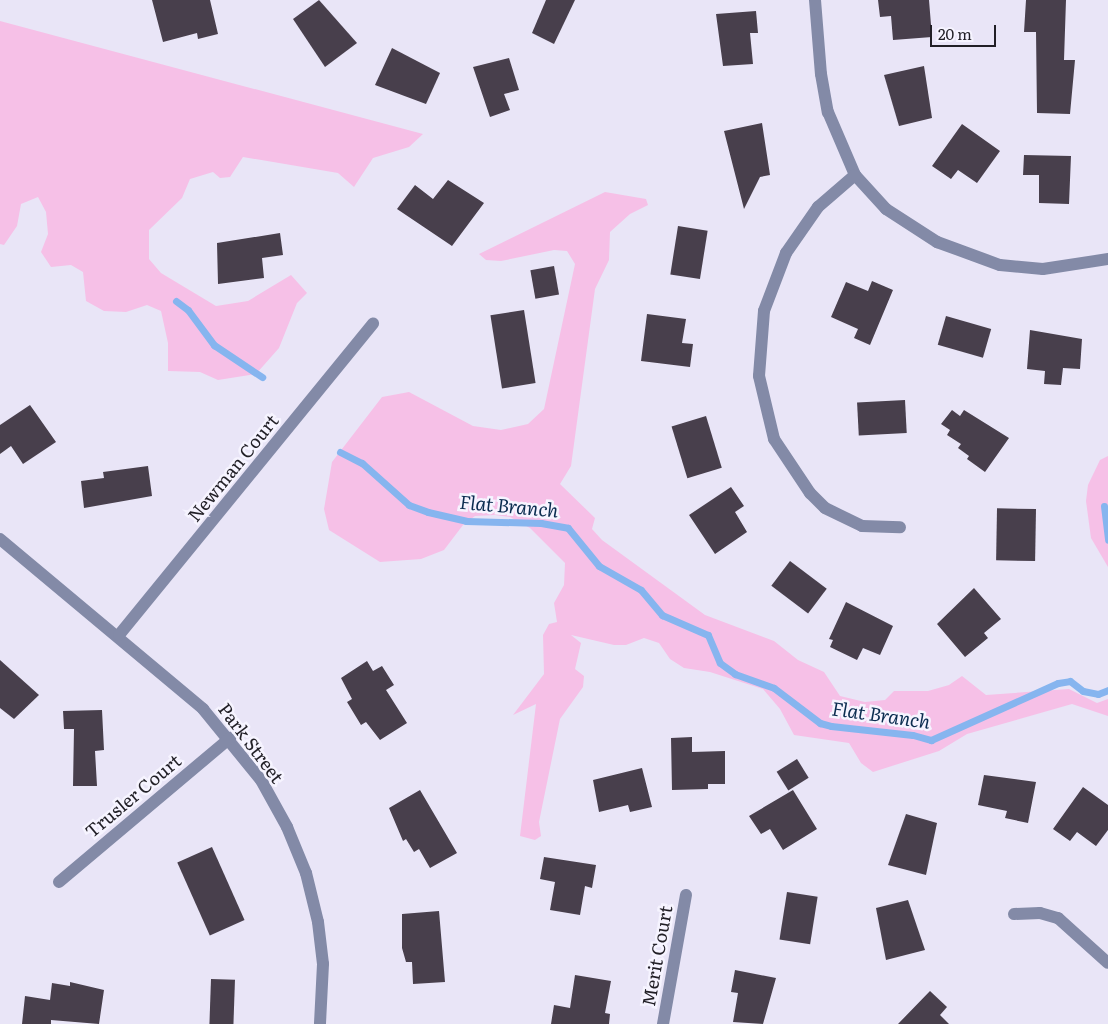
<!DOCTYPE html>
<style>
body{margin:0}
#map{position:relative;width:1108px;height:1024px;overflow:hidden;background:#e9e5f7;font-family:Literata,serif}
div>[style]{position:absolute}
.green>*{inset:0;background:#f6c0e7}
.stream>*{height:7px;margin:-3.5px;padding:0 3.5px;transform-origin:3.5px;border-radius:3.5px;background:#86b5ef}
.building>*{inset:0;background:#483f4c;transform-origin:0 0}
.minor>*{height:12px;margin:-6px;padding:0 6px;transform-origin:6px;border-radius:6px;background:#838aa7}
span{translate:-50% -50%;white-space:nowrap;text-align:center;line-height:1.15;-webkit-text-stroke:5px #f6f4ff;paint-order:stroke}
.street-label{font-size:18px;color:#211f26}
.water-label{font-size:19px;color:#0b2c50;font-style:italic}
.scale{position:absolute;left:930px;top:25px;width:66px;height:22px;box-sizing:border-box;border:2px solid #211f26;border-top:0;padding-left:6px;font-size:15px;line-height:18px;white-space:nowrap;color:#211f26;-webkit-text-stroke:4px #f6f4ff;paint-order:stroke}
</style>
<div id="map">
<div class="green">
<i style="clip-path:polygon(0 21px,423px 134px,409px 147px,373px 158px,354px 187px,338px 173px,243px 157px,230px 177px,220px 178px,213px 172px,190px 179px,182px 198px,149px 230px,149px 259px,161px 273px,216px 306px,248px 301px,291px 275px,307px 293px,297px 303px,279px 348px,256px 374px,218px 380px,200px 372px,168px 371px,168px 343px,161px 311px,147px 305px,126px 312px,104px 311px,86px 301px,83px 272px,71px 265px,51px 267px,41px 252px,48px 234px,46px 212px,38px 197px,21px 204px,17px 226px,4px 245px,0 244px)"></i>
<i style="clip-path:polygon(605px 192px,646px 199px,648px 205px,630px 214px,610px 232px,609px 260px,595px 289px,571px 466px,560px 484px,595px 518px,592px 529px,602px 540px,705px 615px,774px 641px,798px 660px,824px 672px,840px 696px,865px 702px,885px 700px,894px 691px,928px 691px,949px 685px,962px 676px,986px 695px,1069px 689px,1097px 703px,1108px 699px,1108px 716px,1072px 704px,967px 734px,939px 751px,873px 772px,861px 763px,849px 743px,794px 735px,780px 709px,763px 689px,710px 672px,684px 668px,670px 659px,659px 643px,644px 638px,626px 645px,614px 645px,571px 635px,581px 643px,575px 669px,584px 676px,583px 687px,560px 719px,539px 822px,541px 836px,535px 840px,520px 836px,536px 704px,513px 715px,544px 674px,543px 635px,549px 624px,557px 622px,554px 603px,564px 585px,565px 563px,530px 528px,510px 517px,495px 515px,475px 516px,463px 525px,444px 550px,421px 559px,380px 562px,329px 530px,324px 509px,332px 462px,382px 397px,409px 392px,473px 426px,501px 430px,528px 424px,544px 409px,575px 264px,567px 251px,554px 250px,501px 261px,486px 260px,479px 254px)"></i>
<i style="clip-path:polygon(1108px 456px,1108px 567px,1091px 538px,1086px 501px,1088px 485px,1100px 460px)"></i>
</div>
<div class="stream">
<i style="left:176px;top:301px;width:15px;rotate:37deg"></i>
<i style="left:188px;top:310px;width:44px;rotate:53.4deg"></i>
<i style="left:214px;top:345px;width:58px;rotate:33.7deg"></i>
<i style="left:340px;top:452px;width:25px;rotate:27deg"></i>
<i style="left:362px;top:463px;width:63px;rotate:41.8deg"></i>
<i style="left:409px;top:505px;width:20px;rotate:20deg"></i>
<i style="left:428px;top:512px;width:39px;rotate:13deg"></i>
<i style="left:466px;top:521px;width:75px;rotate:1.5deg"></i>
<i style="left:541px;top:523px;width:27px;rotate:10deg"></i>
<i style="left:568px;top:528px;width:49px;rotate:50.8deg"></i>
<i style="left:599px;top:566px;width:48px;rotate:29.7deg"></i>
<i style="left:641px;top:590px;width:33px;rotate:50deg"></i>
<i style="left:662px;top:615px;width:50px;rotate:23.5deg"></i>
<i style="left:708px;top:635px;width:30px;rotate:67deg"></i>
<i style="left:720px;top:663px;width:19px;rotate:36deg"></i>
<i style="left:735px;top:674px;width:41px;rotate:19.7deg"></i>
<i style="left:774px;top:688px;width:58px;rotate:37.3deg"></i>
<i style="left:820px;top:723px;width:11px;rotate:15deg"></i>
<i style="left:831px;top:726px;width:82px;rotate:6.3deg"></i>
<i style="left:913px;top:735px;width:19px;rotate:16deg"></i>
<i style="left:931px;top:740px;width:139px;rotate:-24.2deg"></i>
<i style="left:1058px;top:683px;width:12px;rotate:-9deg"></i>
<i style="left:1070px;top:681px;width:16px;rotate:38deg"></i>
<i style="left:1083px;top:691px;width:15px;rotate:11deg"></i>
<i style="left:1098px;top:694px;width:11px;rotate:-22deg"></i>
<i style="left:1104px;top:506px;width:34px;rotate:83deg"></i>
</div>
<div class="building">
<i style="clip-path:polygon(152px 0,210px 0,218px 34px,198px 39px,197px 33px,163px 42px)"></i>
<i style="clip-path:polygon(319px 0,357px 43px,325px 67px,293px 19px)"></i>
<i style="clip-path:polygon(546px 0,575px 0,554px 44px,532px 33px)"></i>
<i style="clip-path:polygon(878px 0,929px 0,932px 37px,893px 40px,891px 16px,880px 17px)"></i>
<i style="clip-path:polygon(1026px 0,1066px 0,1064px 60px,1075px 60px,1070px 114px,1037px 113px,1036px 32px,1024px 32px)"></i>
<i style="clip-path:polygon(756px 11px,758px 33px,750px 33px,753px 64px,723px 66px,716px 14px)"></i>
<i style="clip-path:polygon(392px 48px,440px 73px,426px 104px,375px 85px)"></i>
<i style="clip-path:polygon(509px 58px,519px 90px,504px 94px,510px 110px,490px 117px,473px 67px)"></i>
<i style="clip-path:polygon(924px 66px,932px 118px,899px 126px,884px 75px)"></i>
<i style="clip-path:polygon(762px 123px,770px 175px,760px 177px,744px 209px,724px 131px)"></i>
<i style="clip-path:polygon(962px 124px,1000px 151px,977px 183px,958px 170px,951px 179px,932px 166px)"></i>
<i style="clip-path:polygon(1024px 155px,1071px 156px,1069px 204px,1039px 203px,1039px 175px,1023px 175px)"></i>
<i style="clip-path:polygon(448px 180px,484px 203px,452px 246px,397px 209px,415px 185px,433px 199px)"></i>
<i style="left:678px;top:226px;width:30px;height:49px;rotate:9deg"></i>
<i style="clip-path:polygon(280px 233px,283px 255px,262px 258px,264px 278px,218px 284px,217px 243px)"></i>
<i style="left:554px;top:266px;width:29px;height:24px;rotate:80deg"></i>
<i style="clip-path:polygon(872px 281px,893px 290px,870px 345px,854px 338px,858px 329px,831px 317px,846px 282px,868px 291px)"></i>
<i style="left:524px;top:310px;width:74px;height:34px;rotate:81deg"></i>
<i style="clip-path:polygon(647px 314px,686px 319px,682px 343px,693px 344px,690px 367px,641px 361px)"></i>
<i style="left:946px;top:316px;width:47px;height:30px;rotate:16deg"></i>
<i style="clip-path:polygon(1030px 330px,1082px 339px,1080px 369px,1063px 368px,1061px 385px,1044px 384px,1045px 371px,1027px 369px)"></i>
<i style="left:905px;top:400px;width:33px;height:48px;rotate:87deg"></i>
<i style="clip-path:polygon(30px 405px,56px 442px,23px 464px,11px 446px,0 454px,0 425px)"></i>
<i style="clip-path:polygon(952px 410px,960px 416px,964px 410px,1009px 438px,985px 472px,967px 459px,969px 456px,958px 448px,961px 444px,947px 435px,950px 430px,941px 424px)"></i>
<i style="left:706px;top:416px;width:54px;height:36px;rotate:73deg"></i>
<i style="clip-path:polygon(148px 466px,152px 496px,84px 508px,81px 481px,104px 478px,103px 472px)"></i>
<i style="clip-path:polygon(731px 487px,744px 506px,735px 512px,747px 532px,715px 554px,689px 515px)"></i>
<i style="left:1036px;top:509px;width:52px;height:39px;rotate:91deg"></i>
<i style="left:790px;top:561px;width:46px;height:31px;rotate:37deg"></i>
<i style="clip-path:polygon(974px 588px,1001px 619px,984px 633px,988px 638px,965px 657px,937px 624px)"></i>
<i style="clip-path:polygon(846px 602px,893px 626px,880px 655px,863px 648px,857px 660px,830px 647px,833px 640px,829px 639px)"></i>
<i style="clip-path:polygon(0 660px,39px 695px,14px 719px,0 708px)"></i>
<i style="clip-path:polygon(367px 661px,373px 671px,382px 666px,394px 685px,386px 690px,407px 723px,380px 740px,366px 722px,361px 725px,347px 702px,352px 699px,341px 678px)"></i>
<i style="clip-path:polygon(102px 710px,104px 750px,95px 751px,97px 786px,73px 786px,74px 729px,64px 729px,63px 711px)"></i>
<i style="clip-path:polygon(692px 737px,692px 752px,725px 751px,725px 784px,708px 784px,708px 789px,672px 790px,671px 738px)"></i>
<i style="left:797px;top:759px;width:22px;height:24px;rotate:58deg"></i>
<i style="clip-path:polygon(642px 768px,652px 807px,630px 812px,628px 805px,599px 812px,593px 780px)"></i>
<i style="clip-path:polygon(984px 775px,1036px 782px,1028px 823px,1005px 818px,1007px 811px,978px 805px)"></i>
<i style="clip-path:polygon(1083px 787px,1108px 805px,1108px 830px,1096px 846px,1077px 832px,1070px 841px,1053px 829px)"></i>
<i style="clip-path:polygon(420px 790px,457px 853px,430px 868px,419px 849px,414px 852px,406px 839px,403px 841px,389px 808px)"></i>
<i style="clip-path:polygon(793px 790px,817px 829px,783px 850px,770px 829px,761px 834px,749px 816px)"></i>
<i style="clip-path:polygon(906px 814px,937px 823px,926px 875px,888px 865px)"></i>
<i style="left:212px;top:847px;width:80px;height:38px;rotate:66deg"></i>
<i style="clip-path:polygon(544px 857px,596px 865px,592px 888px,585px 886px,580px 915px,550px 910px,555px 882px,540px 879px)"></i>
<i style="left:787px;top:892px;width:31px;height:48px;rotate:9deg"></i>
<i style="clip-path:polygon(908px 900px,925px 950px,886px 960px,876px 908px)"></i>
<i style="clip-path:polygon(439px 911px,445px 982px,413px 984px,412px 962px,406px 962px,402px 948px,402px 914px)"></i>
<i style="clip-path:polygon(735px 970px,776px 978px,763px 1024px,733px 1022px,738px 993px,731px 992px)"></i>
<i style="clip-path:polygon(575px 975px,611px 981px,605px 1013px,610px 1014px,609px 1024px,551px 1024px,554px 1005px,570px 1008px)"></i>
<i style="left:211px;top:979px;width:24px;height:45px;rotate:2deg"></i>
<i style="clip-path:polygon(70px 982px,104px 990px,99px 1024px,51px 1020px,51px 1024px,22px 1024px,25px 996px,50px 1000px,52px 983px,70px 986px)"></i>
<i style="clip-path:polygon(930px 991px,947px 1007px,940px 1015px,949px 1024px,898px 1024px)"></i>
</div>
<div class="minor">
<i style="left:815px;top:0;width:74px;rotate:85.4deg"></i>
<i style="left:821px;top:74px;width:39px;rotate:80deg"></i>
<i style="left:828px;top:112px;width:69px;rotate:66.8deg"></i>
<i style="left:855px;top:175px;width:46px;rotate:47.6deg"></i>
<i style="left:886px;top:209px;width:61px;rotate:32.9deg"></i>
<i style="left:937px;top:242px;width:67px;rotate:20.1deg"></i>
<i style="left:1000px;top:265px;width:43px;rotate:5.3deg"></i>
<i style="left:1043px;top:269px;width:66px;rotate:-8.7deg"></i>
<i style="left:855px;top:175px;width:49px;rotate:139.1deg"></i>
<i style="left:818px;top:207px;width:56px;rotate:124.8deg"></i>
<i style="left:786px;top:253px;width:62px;rotate:110.8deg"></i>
<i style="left:764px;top:311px;width:65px;rotate:94.4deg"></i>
<i style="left:759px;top:376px;width:65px;rotate:76.6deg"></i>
<i style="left:774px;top:439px;width:65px;rotate:56.3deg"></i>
<i style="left:810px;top:493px;width:21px;rotate:45deg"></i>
<i style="left:825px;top:508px;width:41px;rotate:25.9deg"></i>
<i style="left:862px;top:526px;width:38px;rotate:2deg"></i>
<i style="left:0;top:539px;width:265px;rotate:39.9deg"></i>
<i style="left:203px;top:709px;width:92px;rotate:50.8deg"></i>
<i style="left:261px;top:780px;width:54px;rotate:61deg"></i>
<i style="left:287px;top:827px;width:50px;rotate:67.6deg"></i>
<i style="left:306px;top:873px;width:50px;rotate:76.2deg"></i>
<i style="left:318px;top:922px;width:42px;rotate:83.2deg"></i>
<i style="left:323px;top:964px;width:60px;rotate:92.9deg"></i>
<i style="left:119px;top:635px;width:402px;rotate:-50.8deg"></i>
<i style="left:59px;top:882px;width:224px;rotate:-40.1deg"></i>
<i style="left:1014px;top:914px;width:26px;rotate:-2deg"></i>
<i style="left:1040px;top:913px;width:19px;rotate:16deg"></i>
<i style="left:1058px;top:918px;width:67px;rotate:42deg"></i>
<i style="left:663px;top:1024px;width:131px;rotate:-79.9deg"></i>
</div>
<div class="street-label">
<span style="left:233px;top:468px;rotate:-51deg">Newman Court</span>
<span style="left:251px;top:743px;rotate:53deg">Park Street</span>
<span style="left:133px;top:796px;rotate:-40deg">Trusler Court</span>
<span style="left:657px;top:956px;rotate:-80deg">Merit Court</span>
</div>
<div class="water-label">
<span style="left:509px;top:506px;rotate:5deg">Flat Branch</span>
<span style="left:881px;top:715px;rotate:8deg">Flat Branch</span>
</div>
<div class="scale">20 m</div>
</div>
